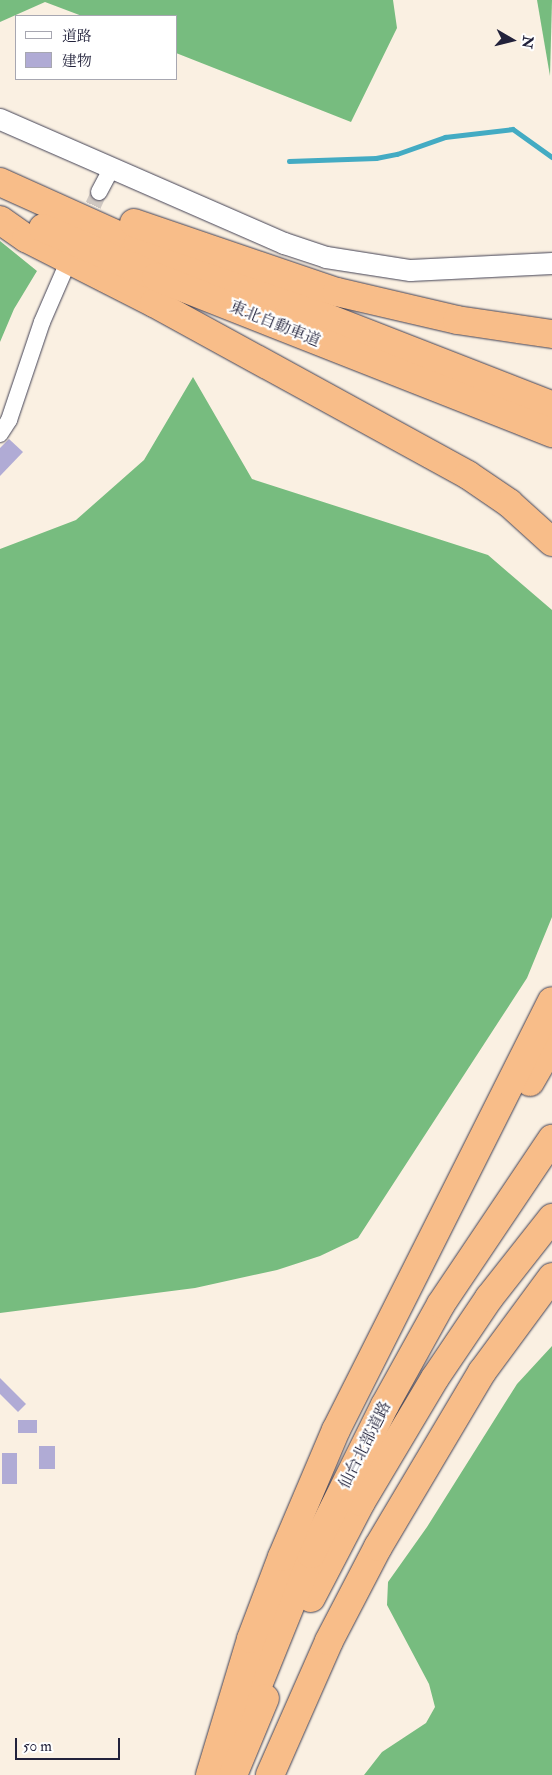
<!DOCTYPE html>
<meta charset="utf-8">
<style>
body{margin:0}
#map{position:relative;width:552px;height:1775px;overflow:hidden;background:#faf0e2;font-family:"IM FELL Double Pica","Noto Serif JP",serif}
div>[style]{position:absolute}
.forest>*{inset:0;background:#77bc7f}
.stream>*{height:4.5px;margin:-2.25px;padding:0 2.25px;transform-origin:2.25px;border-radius:2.25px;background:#43abc3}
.building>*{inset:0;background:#b0abd5;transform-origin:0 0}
.minor-tunnel>*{height:16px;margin-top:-8px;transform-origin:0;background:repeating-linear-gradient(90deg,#cfc7c1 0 16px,transparent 0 24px)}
.roads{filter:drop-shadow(0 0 1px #424154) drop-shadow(0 0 1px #424154)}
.minor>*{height:16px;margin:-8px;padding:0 8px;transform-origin:8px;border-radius:8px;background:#fff}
.tertiary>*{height:21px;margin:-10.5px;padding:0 10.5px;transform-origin:10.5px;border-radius:10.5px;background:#fff}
.motorway>*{height:28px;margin:-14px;padding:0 14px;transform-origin:14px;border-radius:14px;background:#f8bd89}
span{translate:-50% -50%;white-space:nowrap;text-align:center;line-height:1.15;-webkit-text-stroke:4.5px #fff;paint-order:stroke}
.street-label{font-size:16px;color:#22223b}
.legend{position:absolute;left:15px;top:15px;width:162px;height:65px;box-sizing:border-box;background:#fff;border:1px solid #a7a7b1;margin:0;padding:6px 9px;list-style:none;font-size:15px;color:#22223b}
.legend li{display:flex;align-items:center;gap:10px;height:25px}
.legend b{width:25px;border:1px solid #a7a7b1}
.north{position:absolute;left:487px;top:15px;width:50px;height:50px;-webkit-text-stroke:4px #fff;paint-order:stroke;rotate:98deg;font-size:14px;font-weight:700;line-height:20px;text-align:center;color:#22223b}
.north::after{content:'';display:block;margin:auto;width:18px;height:22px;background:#22223b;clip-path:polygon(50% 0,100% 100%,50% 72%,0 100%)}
.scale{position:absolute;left:15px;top:1738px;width:105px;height:22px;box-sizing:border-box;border:2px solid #22223b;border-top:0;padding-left:6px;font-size:15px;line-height:18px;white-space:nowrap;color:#22223b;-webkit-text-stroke:4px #fff;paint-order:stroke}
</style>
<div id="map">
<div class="forest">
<i style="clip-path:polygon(0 0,393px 0,397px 28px,351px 122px,176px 53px,176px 16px,82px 16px,45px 2px,0 22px)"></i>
<i style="clip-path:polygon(537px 0,552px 0,550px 76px)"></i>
<i style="clip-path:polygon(0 241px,37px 271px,14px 309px,0 342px)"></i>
<i style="clip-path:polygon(193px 377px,252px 479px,488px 555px,552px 610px,552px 917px,527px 978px,358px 1238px,320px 1256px,277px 1270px,195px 1288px,0 1313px,0 549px,76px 520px,144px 460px)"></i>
<i style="clip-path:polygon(552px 1346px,552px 1775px,364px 1775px,382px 1752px,426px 1723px,435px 1707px,429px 1684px,387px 1605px,388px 1582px,427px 1527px,517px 1384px)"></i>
</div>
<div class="stream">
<i style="left:289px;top:161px;width:87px;rotate:-2deg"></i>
<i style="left:376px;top:158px;width:21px;rotate:-11deg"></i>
<i style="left:397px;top:154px;width:51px;rotate:-19.5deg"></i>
<i style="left:445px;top:137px;width:68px;rotate:-6.7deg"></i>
<i style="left:513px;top:129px;width:48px;rotate:35.7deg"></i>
</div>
<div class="building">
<i style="clip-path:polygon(9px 439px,23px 452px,0 476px,0 448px)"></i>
<i style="clip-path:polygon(0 1378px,26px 1404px,18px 1412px,0 1394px)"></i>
<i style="left:18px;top:1420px;width:19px;height:13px"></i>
<i style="left:39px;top:1446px;width:16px;height:23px"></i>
<i style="left:2px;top:1453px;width:15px;height:31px"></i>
</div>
<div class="minor-tunnel">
<i style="left:83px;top:227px;width:38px;rotate:-65deg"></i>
</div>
<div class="roads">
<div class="minor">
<i style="left:99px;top:192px;width:26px;rotate:-62deg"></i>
<i style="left:0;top:434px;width:17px;rotate:-57deg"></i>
<i style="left:9px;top:420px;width:103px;rotate:-71.4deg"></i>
<i style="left:42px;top:322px;width:58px;rotate:-66.5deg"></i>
</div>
<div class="tertiary">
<i style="left:0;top:119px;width:310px;rotate:23.6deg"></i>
<i style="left:284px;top:243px;width:44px;rotate:18.4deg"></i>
<i style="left:326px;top:257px;width:85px;rotate:8.8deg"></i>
<i style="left:410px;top:270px;width:142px;rotate:-2.8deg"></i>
</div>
<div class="motorway">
<i style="left:0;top:182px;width:151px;rotate:24.2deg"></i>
<i style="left:138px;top:244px;width:444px;rotate:21.3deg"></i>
<i style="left:0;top:220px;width:32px;rotate:35deg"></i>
<i style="left:26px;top:238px;width:144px;rotate:26.9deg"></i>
<i style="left:154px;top:303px;width:358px;rotate:28.7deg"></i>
<i style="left:468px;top:475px;width:50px;rotate:34.3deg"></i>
<i style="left:509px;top:503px;width:58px;rotate:42.2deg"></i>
<i style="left:134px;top:223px;width:214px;rotate:18.8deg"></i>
<i style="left:337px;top:292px;width:123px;rotate:13.1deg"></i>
<i style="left:457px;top:320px;width:96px;rotate:8.4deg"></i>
<i style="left:43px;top:228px;width:123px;rotate:23.4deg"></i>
<i style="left:156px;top:277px;width:426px;rotate:21.5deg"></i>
<i style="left:530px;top:1082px;width:44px;rotate:-59.9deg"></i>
<i style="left:311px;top:1598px;width:108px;rotate:-62.5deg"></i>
<i style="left:361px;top:1502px;width:144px;rotate:-59.2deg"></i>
<i style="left:435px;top:1378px;width:97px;rotate:-56deg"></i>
<i style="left:489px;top:1298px;width:102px;rotate:-51.8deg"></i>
<i style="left:246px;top:1715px;width:174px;rotate:-68deg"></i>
<i style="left:311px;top:1554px;width:166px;rotate:-63.6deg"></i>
<i style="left:385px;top:1405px;width:115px;rotate:-61deg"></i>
<i style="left:441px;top:1304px;width:199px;rotate:-56.1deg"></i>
<i style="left:210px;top:1775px;width:142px;rotate:-73.2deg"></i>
<i style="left:251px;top:1639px;width:88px;rotate:-69.3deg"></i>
<i style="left:282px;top:1557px;width:138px;rotate:-67deg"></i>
<i style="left:336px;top:1430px;width:480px;rotate:-63.3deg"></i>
<i style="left:233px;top:1775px;width:83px;rotate:-67.4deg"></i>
<i style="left:270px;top:1775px;width:146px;rotate:-66.2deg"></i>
<i style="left:329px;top:1641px;width:106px;rotate:-62.5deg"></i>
<i style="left:378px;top:1547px;width:204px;rotate:-59.3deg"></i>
<i style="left:482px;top:1372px;width:118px;rotate:-53.6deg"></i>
</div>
</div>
<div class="street-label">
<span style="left:275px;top:324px;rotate:22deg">東北自動車道</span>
<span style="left:365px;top:1445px;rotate:-63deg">仙台北部道路</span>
</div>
<ul class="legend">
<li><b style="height:6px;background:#fff"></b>道路</li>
<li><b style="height:14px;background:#b0abd5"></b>建物</li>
</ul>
<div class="north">N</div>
<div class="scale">50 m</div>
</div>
